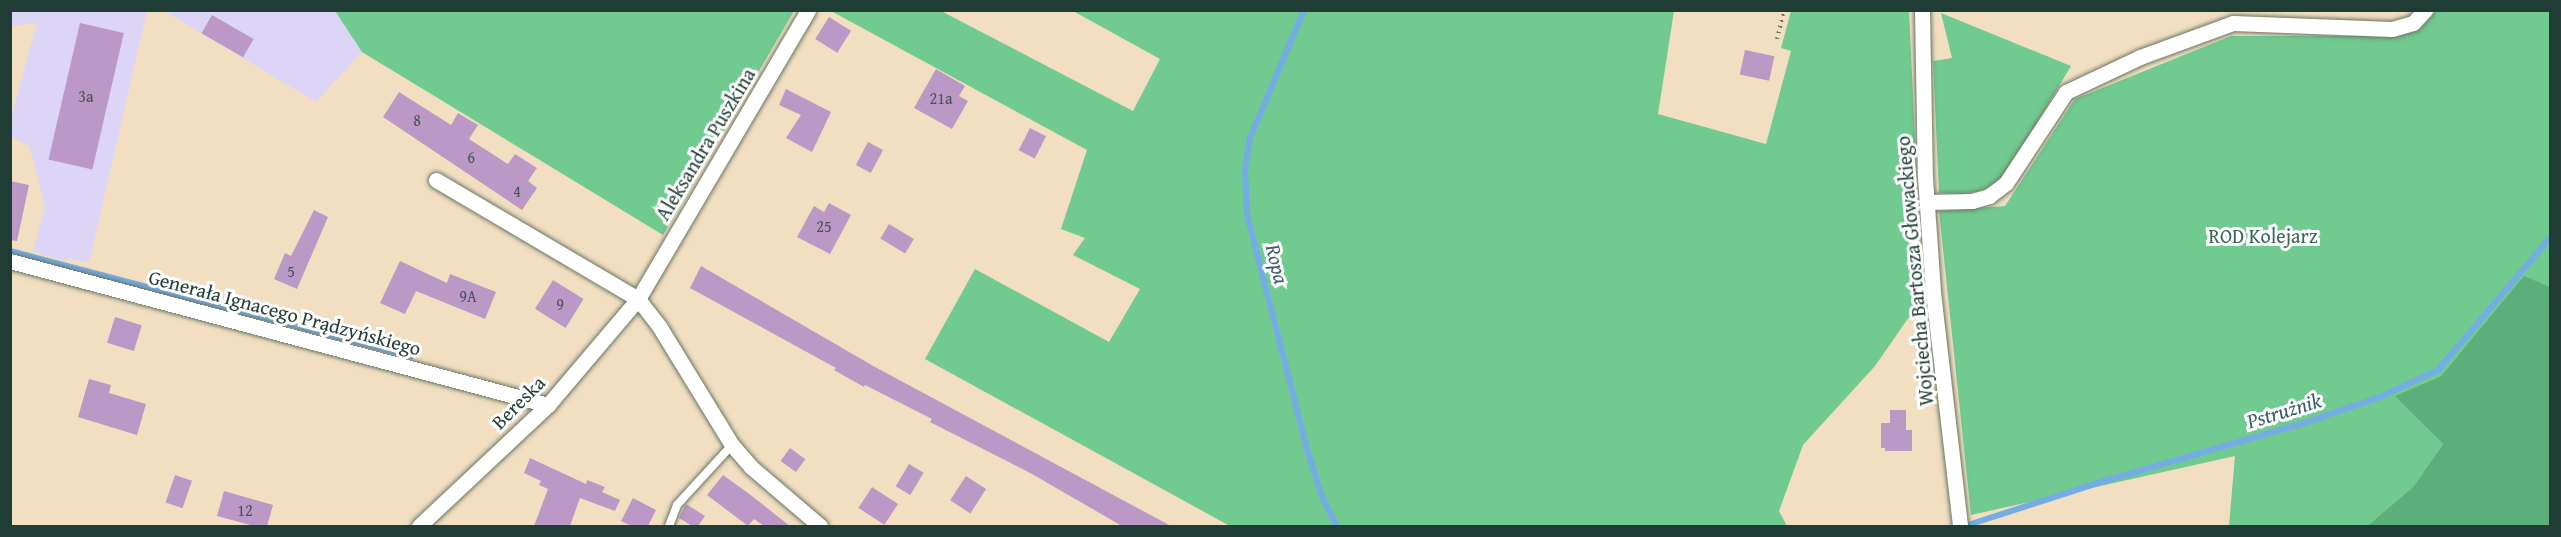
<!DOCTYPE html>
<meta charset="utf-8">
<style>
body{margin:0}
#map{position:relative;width:2561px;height:537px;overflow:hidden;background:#f2dfc1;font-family:"Gentium Book Plus",serif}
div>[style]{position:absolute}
.built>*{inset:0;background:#ddd5f6}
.green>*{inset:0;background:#71ca90}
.forest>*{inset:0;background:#5cae7a}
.stream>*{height:6px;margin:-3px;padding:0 3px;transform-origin:3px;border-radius:3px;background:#75ace4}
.building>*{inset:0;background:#bb98c5;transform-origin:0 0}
.path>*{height:4px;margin-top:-2px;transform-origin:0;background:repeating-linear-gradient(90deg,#697665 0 1.5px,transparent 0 6px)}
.roads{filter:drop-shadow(0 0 2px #697665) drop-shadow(0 0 2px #697665)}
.lane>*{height:8px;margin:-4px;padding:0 4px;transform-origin:4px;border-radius:4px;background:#fff}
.street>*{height:15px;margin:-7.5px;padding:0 7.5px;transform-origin:7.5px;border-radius:7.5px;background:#fff}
span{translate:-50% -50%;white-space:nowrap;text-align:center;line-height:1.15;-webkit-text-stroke:6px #fff;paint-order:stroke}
.number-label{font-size:16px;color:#465458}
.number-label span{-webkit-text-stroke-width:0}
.street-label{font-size:20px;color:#1f3d34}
.park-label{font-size:20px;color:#386750}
.water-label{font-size:21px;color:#395e69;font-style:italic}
.frame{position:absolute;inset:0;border:12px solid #1f3d34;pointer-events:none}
</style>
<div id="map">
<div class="built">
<i style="clip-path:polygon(10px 11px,335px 11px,362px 52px,316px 102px,164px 11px,147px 11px,89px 263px,68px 258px,63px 260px,33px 252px,45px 206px,29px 146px,11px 137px,10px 121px,37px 23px,11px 26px)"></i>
</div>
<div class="green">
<i style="clip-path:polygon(335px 11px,794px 11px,663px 235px,362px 52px)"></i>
<i style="clip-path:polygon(831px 11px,941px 11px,1133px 111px,1160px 59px,1073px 11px,1674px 11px,1658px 114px,1766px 144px,1791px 51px,1781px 48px,1791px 11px,1909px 11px,1917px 181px,1905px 184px,1912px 286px,1925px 294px,1875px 366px,1803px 445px,1779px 511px,1787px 526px,1230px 526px,925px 359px,975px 269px,1109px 342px,1140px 289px,1073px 255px,1085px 238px,1061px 229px,1087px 150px)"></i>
<i style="clip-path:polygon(2436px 11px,2550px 11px,2550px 287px,2524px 277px,2441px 376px,2396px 396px,2443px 444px,2413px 487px,2367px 526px,2229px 526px,2235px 456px,1971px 515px,1939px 211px,2005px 206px,2075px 99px,2231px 36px,2391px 36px,2420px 29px)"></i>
<i style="clip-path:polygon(1941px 13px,2071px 66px,2013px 163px,1999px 181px,1984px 190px,1963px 194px,1939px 193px,1933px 61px,1952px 58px)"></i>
</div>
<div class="forest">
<i style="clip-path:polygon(2524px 276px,2550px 287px,2550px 526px,2367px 526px,2413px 487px,2443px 444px,2395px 396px,2441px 376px)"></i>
</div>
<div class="stream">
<i style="left:1304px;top:10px;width:139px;rotate:112.9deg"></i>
<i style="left:1250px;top:138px;width:32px;rotate:99deg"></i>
<i style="left:1245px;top:170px;width:45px;rotate:87.5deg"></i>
<i style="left:1247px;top:215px;width:242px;rotate:75.6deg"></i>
<i style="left:1307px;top:449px;width:50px;rotate:72.6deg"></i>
<i style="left:1322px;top:497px;width:33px;rotate:63deg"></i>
<i style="left:10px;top:251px;width:415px;rotate:14.7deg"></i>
<i style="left:1971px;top:524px;width:137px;rotate:-17.9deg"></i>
<i style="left:2101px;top:482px;width:215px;rotate:-16.2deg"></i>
<i style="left:2307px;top:422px;width:77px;rotate:-18.9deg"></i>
<i style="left:2380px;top:397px;width:64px;rotate:-25deg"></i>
<i style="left:2438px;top:370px;width:173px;rotate:-49.7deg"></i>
</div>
<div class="building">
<i style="left:212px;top:15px;width:48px;height:21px;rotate:30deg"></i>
<i style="left:829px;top:17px;width:26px;height:26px;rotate:32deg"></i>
<i style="left:80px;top:23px;width:45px;height:140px;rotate:13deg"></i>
<i style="left:1745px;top:50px;width:30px;height:25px;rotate:12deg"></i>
<i style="clip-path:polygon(936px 69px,965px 86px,959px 96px,968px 101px,952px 129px,914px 108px)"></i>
<i style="clip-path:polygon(786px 89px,831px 112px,812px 152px,786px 138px,801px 115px,779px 105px)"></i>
<i style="clip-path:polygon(399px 92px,451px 125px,458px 113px,478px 125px,469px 139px,508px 164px,515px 154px,537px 168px,528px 181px,537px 188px,522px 210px,383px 117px)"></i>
<i style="left:1030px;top:128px;width:18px;height:25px;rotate:27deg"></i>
<i style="left:868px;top:142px;width:17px;height:26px;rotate:28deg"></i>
<i style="clip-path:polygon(10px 181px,29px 185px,17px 241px,10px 240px)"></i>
<i style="clip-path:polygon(829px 203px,851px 215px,830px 254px,797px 237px,814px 206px,824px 212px)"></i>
<i style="clip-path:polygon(314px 210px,328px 217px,297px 289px,274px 279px,285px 253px,291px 256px)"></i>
<i style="left:889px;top:224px;width:29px;height:17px;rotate:31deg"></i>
<i style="clip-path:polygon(400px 261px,447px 283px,450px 274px,496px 292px,485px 319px,416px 291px,405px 314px,380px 303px)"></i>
<i style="clip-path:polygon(701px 266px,875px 367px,1171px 526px,1122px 526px,1032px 474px,930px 422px,932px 419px,865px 385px,864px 387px,834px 370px,836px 368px,690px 288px)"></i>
<i style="left:553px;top:280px;width:36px;height:34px;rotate:32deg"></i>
<i style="left:115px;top:317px;width:28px;height:27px;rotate:17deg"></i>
<i style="clip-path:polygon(89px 379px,111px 385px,109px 393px,146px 404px,137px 435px,78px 417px)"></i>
<i style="clip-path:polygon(1890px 410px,1906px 410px,1906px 430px,1912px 430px,1912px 451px,1885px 451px,1885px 448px,1881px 448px,1881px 423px,1890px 423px)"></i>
<i style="left:790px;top:448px;width:19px;height:16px;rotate:36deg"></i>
<i style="clip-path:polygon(530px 458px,586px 484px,587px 480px,605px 487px,602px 492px,620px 500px,615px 511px,580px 498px,570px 526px,534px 526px,548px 489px,539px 485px,541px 481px,524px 473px)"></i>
<i style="left:909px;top:464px;width:17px;height:26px;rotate:31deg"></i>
<i style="left:175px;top:475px;width:18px;height:29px;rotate:19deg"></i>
<i style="clip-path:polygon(723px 475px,748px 493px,790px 526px,764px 526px,754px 519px,748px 526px,707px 495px)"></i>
<i style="left:966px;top:476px;width:24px;height:29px;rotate:33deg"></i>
<i style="left:872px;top:487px;width:31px;height:25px;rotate:33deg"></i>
<i style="clip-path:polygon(224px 491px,273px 505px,267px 526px,254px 526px,217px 516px)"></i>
<i style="clip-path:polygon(633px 498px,656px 510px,648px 526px,632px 526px,621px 521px)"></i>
<i style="clip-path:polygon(686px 504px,705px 516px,698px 526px,692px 526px,679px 518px)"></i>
</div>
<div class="path">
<i style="left:1777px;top:39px;width:30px;rotate:-76deg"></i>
</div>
<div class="roads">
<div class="lane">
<i style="left:669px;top:526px;width:22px;rotate:-69deg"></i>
<i style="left:677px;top:505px;width:81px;rotate:-47.5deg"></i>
</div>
<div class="street">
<i style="left:1922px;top:10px;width:167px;rotate:89deg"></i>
<i style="left:1925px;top:177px;width:115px;rotate:86deg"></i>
<i style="left:1933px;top:292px;width:236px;rotate:83.4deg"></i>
<i style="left:436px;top:180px;width:234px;rotate:30.5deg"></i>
<i style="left:638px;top:299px;width:34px;rotate:52deg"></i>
<i style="left:659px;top:326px;width:140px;rotate:58.5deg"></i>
<i style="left:732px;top:445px;width:29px;rotate:49deg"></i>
<i style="left:751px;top:467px;width:91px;rotate:40.5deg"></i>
<i style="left:1927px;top:202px;width:45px;rotate:-1.3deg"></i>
<i style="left:1972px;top:201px;width:18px;rotate:-16deg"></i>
<i style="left:1989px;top:196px;width:21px;rotate:-37deg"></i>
<i style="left:2006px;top:183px;width:109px;rotate:-56.6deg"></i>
<i style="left:2066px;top:92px;width:82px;rotate:-25.3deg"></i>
<i style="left:2140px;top:57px;width:99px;rotate:-20.1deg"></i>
<i style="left:2233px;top:23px;width:159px;rotate:2.2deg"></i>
<i style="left:2392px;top:29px;width:22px;rotate:-16deg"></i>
<i style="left:2413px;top:23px;width:18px;rotate:-47deg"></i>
<i style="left:10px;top:261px;width:557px;rotate:14.98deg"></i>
<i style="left:419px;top:526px;width:177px;rotate:-43.2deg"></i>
<i style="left:548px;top:405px;width:139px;rotate:-49.7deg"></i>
<i style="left:638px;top:299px;width:335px;rotate:-59.5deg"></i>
</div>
</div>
<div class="number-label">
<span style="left:86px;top:96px">3a</span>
<span style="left:941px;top:98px">21a</span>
<span style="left:417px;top:120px">8</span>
<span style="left:471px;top:157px">6</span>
<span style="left:517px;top:191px">4</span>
<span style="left:824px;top:226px">25</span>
<span style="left:291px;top:271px">5</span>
<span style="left:468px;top:296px">9A</span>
<span style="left:560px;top:304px">9</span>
<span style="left:245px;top:510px">12</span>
</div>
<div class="street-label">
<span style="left:705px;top:144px;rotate:-59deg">Aleksandra Puszkina</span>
<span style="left:1914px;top:271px;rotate:-95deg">Wojciecha Bartosza Głowackiego</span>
<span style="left:285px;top:312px;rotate:15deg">Generała Ignacego Prądzyńskiego</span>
<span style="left:518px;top:402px;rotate:-45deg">Bereska</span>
</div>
<div class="park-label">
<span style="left:2263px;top:235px">ROD Kolejarz</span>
</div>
<div class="water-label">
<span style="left:1277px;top:264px;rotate:76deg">Ropa</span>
<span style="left:2284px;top:411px;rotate:-17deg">Pstrużnik</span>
</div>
<div class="frame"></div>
</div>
